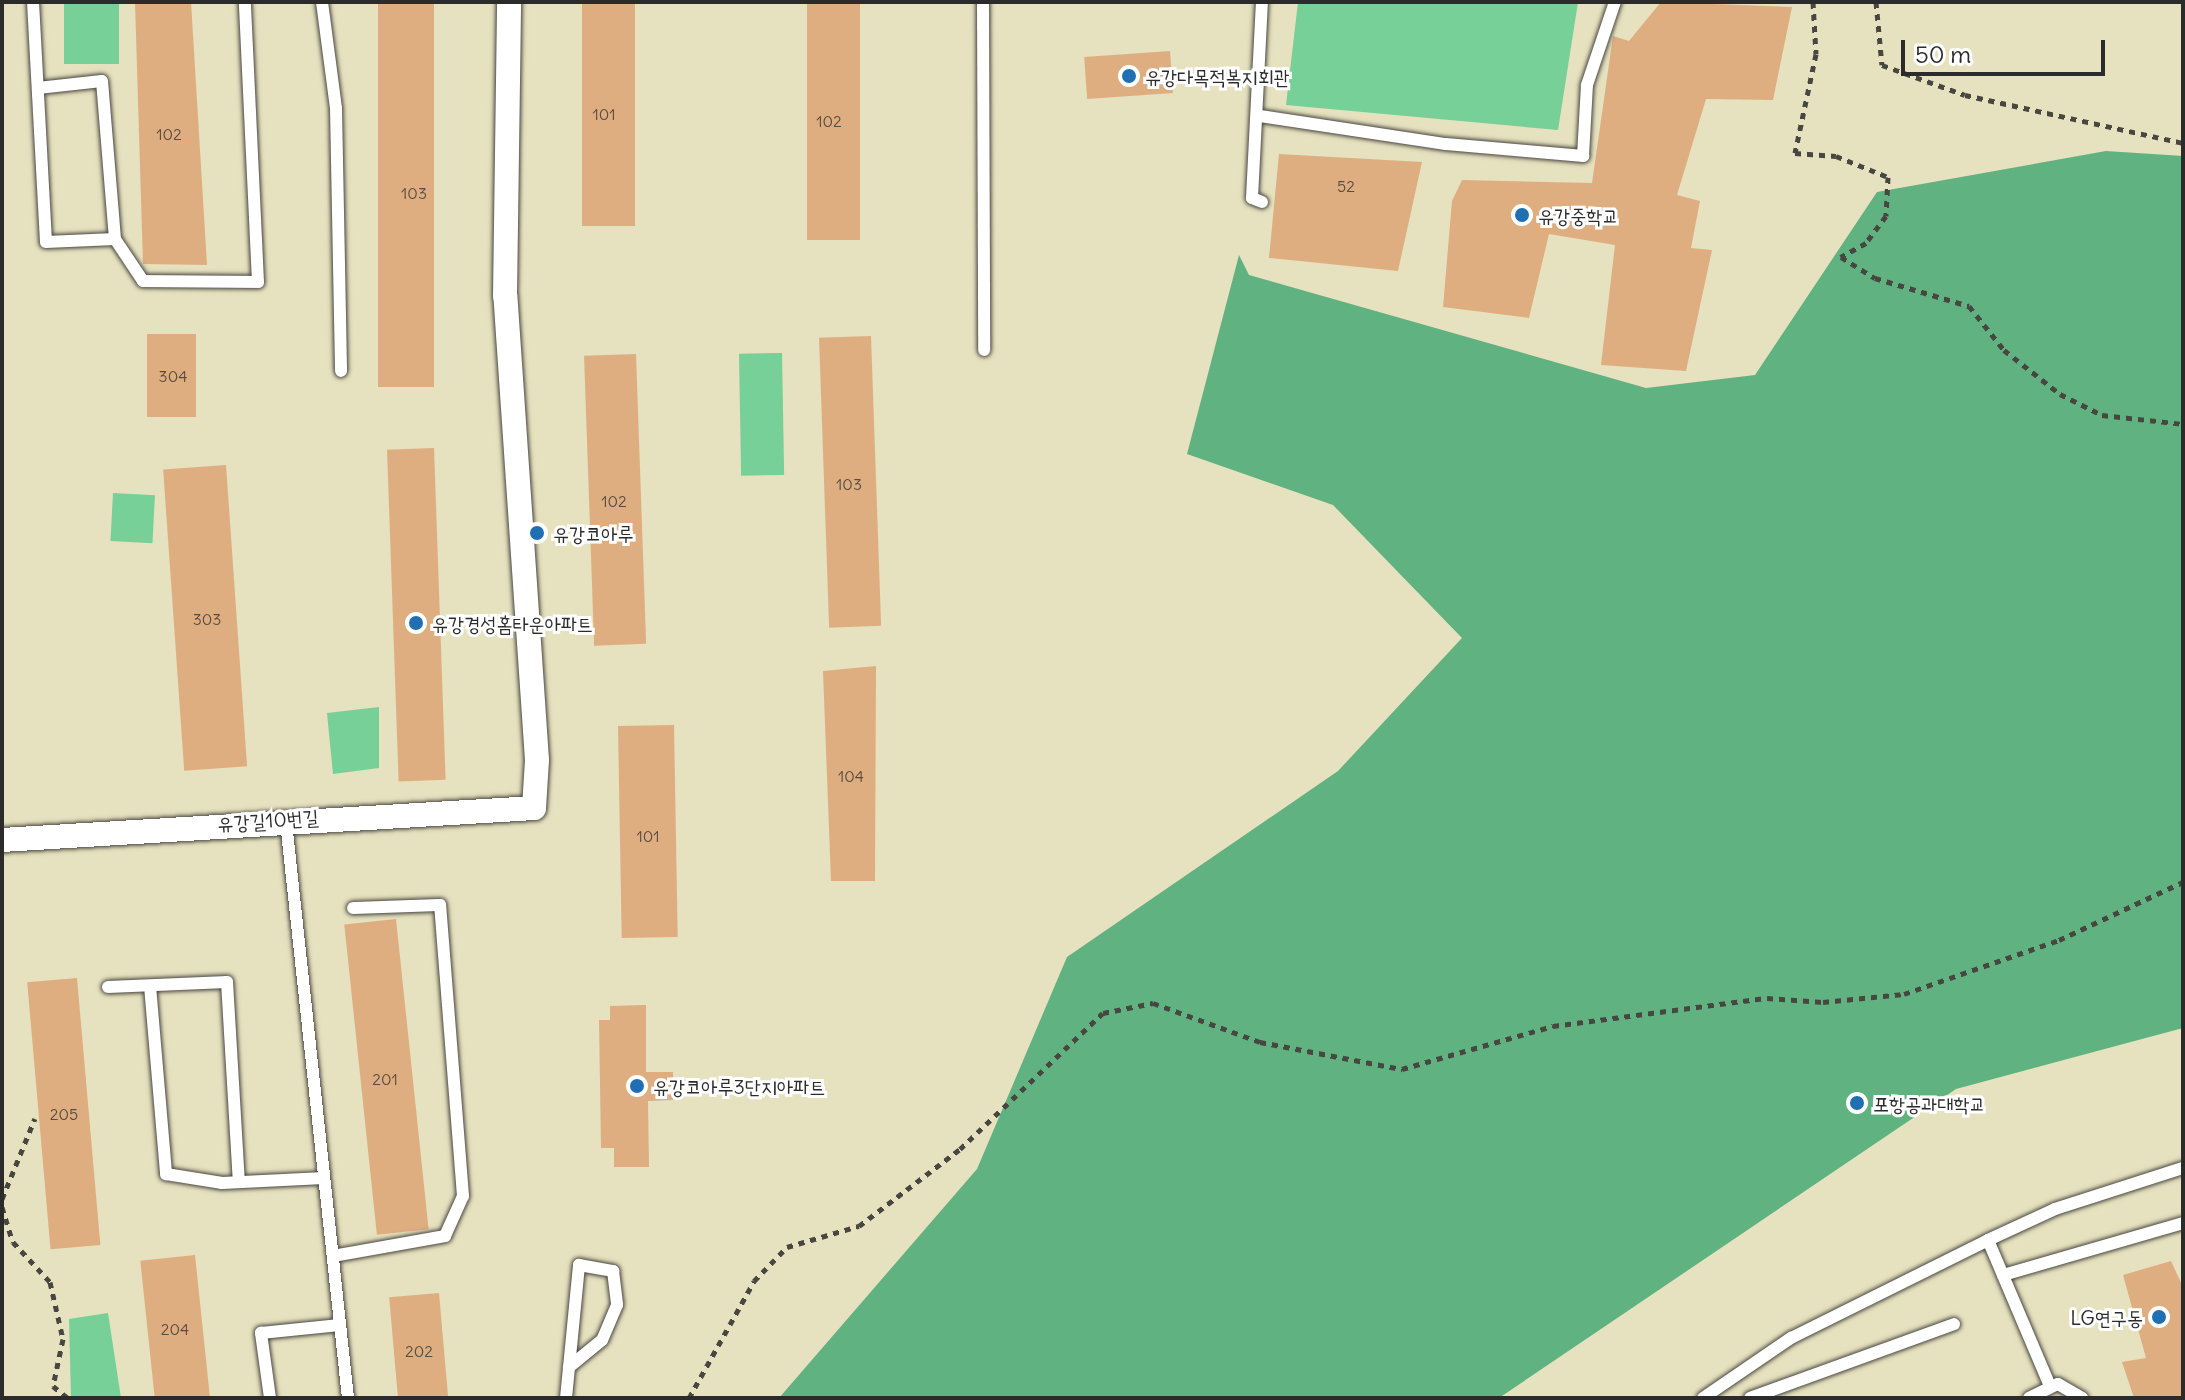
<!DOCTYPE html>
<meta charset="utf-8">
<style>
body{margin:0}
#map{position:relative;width:2185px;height:1400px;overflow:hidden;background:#e6e1be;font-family:Delius,"Poor Story",sans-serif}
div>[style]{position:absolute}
.green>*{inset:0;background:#76d097;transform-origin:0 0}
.forest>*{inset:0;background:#60b280}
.building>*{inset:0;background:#deae80;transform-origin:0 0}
.path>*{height:5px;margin-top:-2.5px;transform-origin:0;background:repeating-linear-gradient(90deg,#474641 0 6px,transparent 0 12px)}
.roads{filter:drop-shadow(0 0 2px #474641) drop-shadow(0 0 2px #474641)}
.service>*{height:12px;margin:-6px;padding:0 6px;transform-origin:6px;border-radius:6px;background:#fff}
.minor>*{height:24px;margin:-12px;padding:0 12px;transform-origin:12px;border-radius:12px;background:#fff}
.dots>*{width:22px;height:22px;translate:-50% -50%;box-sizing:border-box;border:4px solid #fff;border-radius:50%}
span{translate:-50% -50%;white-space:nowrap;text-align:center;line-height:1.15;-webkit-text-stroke:6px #fff;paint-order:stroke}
.number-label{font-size:16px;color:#584c40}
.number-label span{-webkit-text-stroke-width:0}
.poi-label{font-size:20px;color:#2b2b2b}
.left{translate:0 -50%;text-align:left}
.right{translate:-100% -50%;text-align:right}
.street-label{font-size:20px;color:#2b2b2b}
.frame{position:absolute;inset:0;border:4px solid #2b2b2b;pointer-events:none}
.scale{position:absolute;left:1901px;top:40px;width:204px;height:36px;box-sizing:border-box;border:4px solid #2b2b2b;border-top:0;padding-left:10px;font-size:24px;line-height:28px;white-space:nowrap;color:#2b2b2b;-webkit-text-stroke:6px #fff;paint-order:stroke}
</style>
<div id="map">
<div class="green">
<i style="left:64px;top:2px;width:55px;height:62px"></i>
<i style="clip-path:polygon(1298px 2px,1578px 2px,1558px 130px,1286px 105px)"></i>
<i style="left:782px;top:353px;width:122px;height:43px;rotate:89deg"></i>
<i style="left:113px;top:493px;width:42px;height:48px;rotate:3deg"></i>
<i style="clip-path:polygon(379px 707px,379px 768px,333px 774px,327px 713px)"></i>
<i style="clip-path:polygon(108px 1313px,121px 1398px,71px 1398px,69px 1319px)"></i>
</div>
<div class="forest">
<i style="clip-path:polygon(2106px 151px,2183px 156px,2183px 1028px,1956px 1089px,1499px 1398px,779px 1398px,977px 1169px,1067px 957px,1338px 771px,1462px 638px,1333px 505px,1187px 454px,1239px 255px,1249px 275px,1646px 388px,1755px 375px,1877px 192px)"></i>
</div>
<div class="building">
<i style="clip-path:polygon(135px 2px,191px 2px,207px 265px,143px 264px)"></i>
<i style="left:378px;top:2px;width:56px;height:385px"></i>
<i style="left:582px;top:2px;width:53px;height:224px"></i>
<i style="left:807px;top:2px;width:53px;height:238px"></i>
<i style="clip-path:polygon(1661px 2px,1792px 7px,1773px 100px,1706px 99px,1677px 195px,1700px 201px,1691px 248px,1712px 250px,1686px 371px,1601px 365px,1615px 245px,1549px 234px,1529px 318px,1443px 307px,1452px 201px,1462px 180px,1592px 183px,1613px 36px,1629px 41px)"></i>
<i style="left:1170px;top:51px;width:42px;height:86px;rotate:86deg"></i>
<i style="clip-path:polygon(1279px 154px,1422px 162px,1398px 271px,1269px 258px)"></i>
<i style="left:147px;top:334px;width:49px;height:83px"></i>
<i style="left:871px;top:336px;width:290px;height:52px;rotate:88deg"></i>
<i style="left:636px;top:354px;width:290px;height:52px;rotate:88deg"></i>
<i style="left:434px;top:448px;width:332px;height:47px;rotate:88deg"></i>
<i style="left:226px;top:465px;width:302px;height:63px;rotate:86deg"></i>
<i style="clip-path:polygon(876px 666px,875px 881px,831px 881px,823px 671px)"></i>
<i style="left:674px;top:725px;width:212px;height:56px;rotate:89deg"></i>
<i style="left:396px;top:919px;width:312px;height:52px;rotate:84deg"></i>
<i style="left:77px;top:978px;width:268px;height:50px;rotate:85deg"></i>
<i style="clip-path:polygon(646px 1005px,646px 1072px,673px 1072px,673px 1100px,648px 1101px,649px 1167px,614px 1167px,614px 1148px,601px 1148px,599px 1020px,610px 1020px,610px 1006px)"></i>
<i style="left:195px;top:1255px;width:144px;height:55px;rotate:84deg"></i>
<i style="clip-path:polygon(2171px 1261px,2183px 1287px,2183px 1398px,2134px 1398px,2122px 1362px,2146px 1358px,2123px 1275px)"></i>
<i style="left:439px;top:1293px;width:105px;height:50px;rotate:85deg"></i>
</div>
<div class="path">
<i style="left:1813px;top:2px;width:52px;rotate:86.7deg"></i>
<i style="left:1816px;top:54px;width:101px;rotate:102deg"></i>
<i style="left:1795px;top:153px;width:41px;rotate:4.2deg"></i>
<i style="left:1836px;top:156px;width:56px;rotate:22deg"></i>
<i style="left:1888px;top:177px;width:39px;rotate:93deg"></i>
<i style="left:1886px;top:216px;width:34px;rotate:127deg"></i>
<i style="left:1866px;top:243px;width:29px;rotate:151deg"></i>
<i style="left:1841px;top:257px;width:40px;rotate:32deg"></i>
<i style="left:1875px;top:278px;width:98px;rotate:16.6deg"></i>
<i style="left:1969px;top:306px;width:56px;rotate:51.5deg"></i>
<i style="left:2004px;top:350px;width:71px;rotate:38.2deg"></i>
<i style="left:2060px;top:394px;width:47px;rotate:26.6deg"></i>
<i style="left:2102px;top:415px;width:81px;rotate:6.3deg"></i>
<i style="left:1876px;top:2px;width:63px;rotate:84.6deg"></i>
<i style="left:1882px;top:65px;width:88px;rotate:19.9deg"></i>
<i style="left:1965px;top:95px;width:223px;rotate:12.4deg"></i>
<i style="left:2px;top:1199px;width:87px;rotate:-67.8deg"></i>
<i style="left:2px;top:1207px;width:37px;rotate:73deg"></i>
<i style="left:13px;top:1242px;width:54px;rotate:47.2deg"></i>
<i style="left:50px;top:1282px;width:58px;rotate:77.2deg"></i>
<i style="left:63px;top:1339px;width:48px;rotate:102deg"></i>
<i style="left:53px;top:1386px;width:19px;rotate:39deg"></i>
<i style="left:689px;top:1398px;width:134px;rotate:-60.9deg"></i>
<i style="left:754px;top:1281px;width:47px;rotate:-45.9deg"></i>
<i style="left:787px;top:1247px;width:75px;rotate:-16.3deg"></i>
<i style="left:859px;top:1226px;width:127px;rotate:-37.3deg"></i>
<i style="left:960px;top:1149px;width:197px;rotate:-43.6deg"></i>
<i style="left:1103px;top:1013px;width:51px;rotate:-11.3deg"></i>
<i style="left:1153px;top:1003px;width:114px;rotate:20deg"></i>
<i style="left:1260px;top:1042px;width:145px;rotate:10.8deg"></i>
<i style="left:1402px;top:1069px;width:157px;rotate:-15.9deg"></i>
<i style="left:1553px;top:1026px;width:216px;rotate:-7.5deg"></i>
<i style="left:1767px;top:998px;width:56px;rotate:4.1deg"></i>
<i style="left:1823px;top:1002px;width:81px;rotate:-5.6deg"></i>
<i style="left:1904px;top:994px;width:164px;rotate:-19.2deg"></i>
<i style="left:2059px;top:940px;width:137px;rotate:-25.1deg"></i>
</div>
<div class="roads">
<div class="service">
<i style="left:33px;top:2px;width:240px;rotate:86.9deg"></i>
<i style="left:46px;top:242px;width:69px;rotate:-2.5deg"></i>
<i style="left:322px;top:2px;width:107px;rotate:82.5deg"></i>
<i style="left:336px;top:108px;width:263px;rotate:88.9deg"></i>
<i style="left:983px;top:2px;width:348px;rotate:89.8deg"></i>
<i style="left:38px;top:88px;width:64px;rotate:-6.2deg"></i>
<i style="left:102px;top:81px;width:159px;rotate:85.3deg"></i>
<i style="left:115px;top:239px;width:50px;rotate:56.3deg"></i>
<i style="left:143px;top:281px;width:115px;rotate:0.5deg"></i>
<i style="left:258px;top:282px;width:280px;rotate:-92.7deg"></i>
<i style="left:1260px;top:116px;width:188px;rotate:8.6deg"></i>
<i style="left:1446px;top:144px;width:138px;rotate:5deg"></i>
<i style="left:1583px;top:156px;width:71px;rotate:-86.8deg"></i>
<i style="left:1587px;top:85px;width:88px;rotate:-71.4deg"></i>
<i style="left:1262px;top:202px;width:11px;rotate:-158deg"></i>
<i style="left:1252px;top:198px;width:196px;rotate:-87.1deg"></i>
<i style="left:286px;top:822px;width:579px;rotate:83.86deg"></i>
<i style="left:150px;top:986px;width:189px;rotate:85.1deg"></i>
<i style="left:166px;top:1174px;width:57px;rotate:9.1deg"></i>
<i style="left:222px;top:1183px;width:102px;rotate:-2.8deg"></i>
<i style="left:108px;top:987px;width:119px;rotate:-2.4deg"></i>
<i style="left:227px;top:982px;width:200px;rotate:86.6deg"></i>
<i style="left:1988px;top:1240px;width:156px;rotate:67deg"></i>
<i style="left:333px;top:1256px;width:114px;rotate:-10.1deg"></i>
<i style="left:445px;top:1236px;width:44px;rotate:-65.8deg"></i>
<i style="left:463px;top:1196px;width:292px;rotate:-94.5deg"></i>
<i style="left:440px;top:905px;width:87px;rotate:178deg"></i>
<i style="left:2003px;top:1275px;width:187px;rotate:-16.1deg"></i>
<i style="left:270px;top:1398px;width:66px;rotate:-97.9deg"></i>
<i style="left:261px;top:1333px;width:79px;rotate:-5.8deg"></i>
<i style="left:566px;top:1398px;width:134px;rotate:-84.4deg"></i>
<i style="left:579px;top:1265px;width:35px;rotate:10deg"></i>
<i style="left:613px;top:1271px;width:34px;rotate:83deg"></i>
<i style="left:617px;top:1305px;width:38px;rotate:113deg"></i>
<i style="left:602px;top:1340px;width:43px;rotate:140.7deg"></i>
<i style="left:1703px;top:1398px;width:107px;rotate:-34.3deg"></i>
<i style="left:1791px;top:1338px;width:220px;rotate:-26.4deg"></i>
<i style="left:1988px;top:1240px;width:74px;rotate:-24.8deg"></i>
<i style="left:2055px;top:1209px;width:134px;rotate:-17.8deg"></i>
<i style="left:1750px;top:1398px;width:217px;rotate:-19.9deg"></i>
<i style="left:2029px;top:1398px;width:32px;rotate:-26deg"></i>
<i style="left:2058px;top:1384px;width:28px;rotate:30deg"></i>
</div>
<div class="minor">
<i style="left:2px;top:840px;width:533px;rotate:-3.44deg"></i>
<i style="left:534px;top:808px;width:48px;rotate:-86.4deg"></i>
<i style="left:537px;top:760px;width:465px;rotate:-93.9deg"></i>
<i style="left:505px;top:296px;width:294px;rotate:-89.2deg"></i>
</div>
</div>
<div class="dots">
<i style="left:1129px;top:76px;background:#1f6fb2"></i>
<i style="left:1522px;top:215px;background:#1f6fb2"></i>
<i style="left:537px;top:533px;background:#1f6fb2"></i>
<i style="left:416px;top:623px;background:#1f6fb2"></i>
<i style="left:637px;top:1086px;background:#1f6fb2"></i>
<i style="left:1857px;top:1103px;background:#1f6fb2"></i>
<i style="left:2159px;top:1317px;background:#1f6fb2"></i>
</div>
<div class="number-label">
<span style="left:604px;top:114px">101</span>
<span style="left:829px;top:121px">102</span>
<span style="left:169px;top:134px">102</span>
<span style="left:1346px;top:186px">52</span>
<span style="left:414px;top:193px">103</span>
<span style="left:173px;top:376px">304</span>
<span style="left:849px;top:484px">103</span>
<span style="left:614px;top:501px">102</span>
<span style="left:207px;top:619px">303</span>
<span style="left:851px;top:776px">104</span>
<span style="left:648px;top:836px">101</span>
<span style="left:385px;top:1079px">201</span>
<span style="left:64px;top:1114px">205</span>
<span style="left:175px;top:1329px">204</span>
<span style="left:419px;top:1351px">202</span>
</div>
<div class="poi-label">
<span class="left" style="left:1145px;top:76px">유강다목적복지회관</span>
<span class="left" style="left:1538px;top:215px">유강중학교</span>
<span class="left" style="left:553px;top:533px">유강코아루</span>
<span class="left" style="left:432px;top:623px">유강경성홈타운아파트</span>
<span class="left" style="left:653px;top:1086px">유강코아루3단지아파트</span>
<span class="left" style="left:1873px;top:1103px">포항공과대학교</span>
<span class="right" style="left:2143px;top:1317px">LG연구동</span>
</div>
<div class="street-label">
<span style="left:268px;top:820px;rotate:-4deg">유강길10번길</span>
</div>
<div class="frame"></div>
<div class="scale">50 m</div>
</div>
